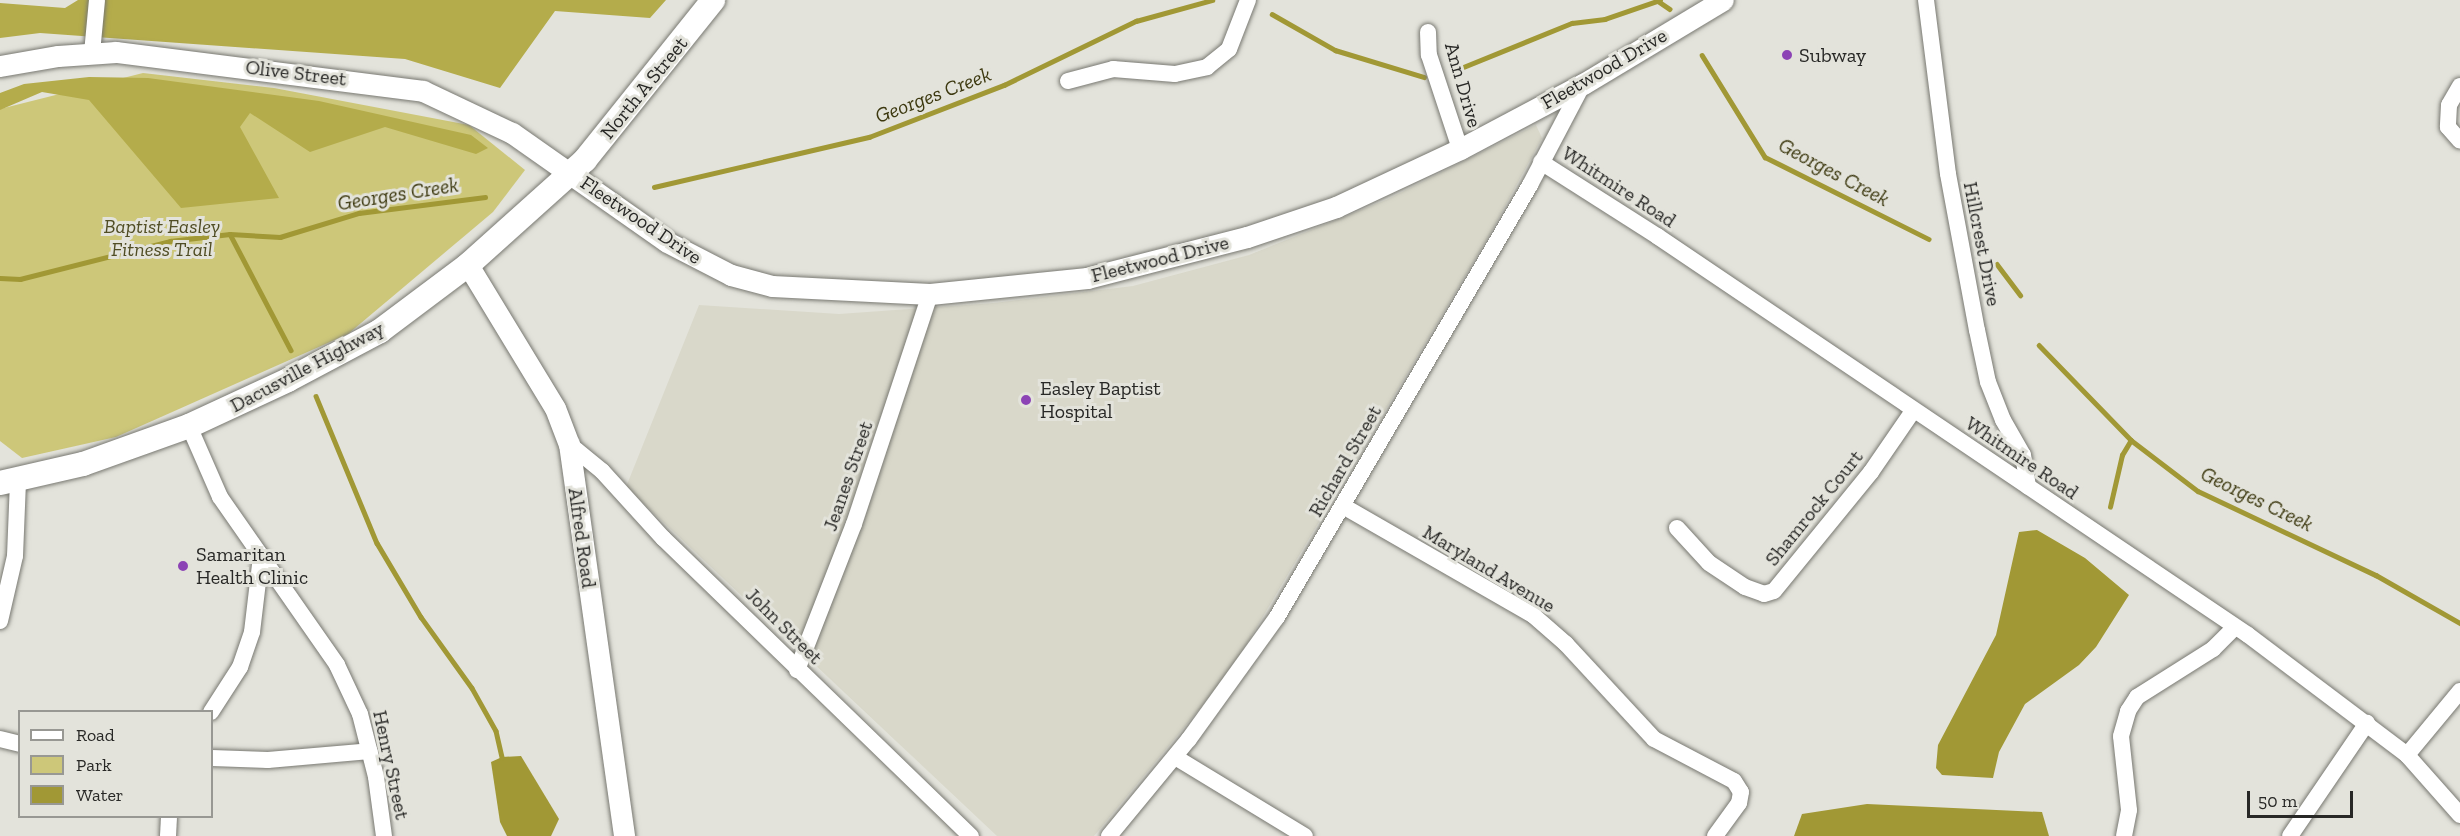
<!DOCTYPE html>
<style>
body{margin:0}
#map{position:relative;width:2460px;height:836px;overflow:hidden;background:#e3e3db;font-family:"Zilla Slab",serif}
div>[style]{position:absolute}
.built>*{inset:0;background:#d9d8ca}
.green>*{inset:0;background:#cdc779}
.forest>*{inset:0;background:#b4ac4b}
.water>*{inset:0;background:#a19835}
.stream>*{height:4.5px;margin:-2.25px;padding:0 2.25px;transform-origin:2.25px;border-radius:2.25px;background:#a19835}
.roads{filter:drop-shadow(0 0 2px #787871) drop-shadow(0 0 2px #787871)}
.minor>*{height:16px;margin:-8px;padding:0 8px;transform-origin:8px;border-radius:8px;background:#fff}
.tertiary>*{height:21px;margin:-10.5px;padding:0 10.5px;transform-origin:10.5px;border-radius:10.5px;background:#fff}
.secondary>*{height:24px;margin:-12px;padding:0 12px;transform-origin:12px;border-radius:12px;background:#fff}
.dots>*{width:16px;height:16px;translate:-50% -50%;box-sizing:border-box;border:3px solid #e3e3db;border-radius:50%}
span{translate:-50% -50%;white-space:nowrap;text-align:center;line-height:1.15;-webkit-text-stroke:6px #e3e3db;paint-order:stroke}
.poi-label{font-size:20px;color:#282826}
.left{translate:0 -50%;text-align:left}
.street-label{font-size:20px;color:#282826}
.park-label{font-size:20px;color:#504d24;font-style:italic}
.water-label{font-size:21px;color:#3d3910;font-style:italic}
.legend{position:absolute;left:18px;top:710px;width:195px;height:108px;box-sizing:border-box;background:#e3e3db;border:2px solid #989893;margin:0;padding:8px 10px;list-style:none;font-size:18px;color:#282826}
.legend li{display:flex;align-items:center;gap:12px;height:30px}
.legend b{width:30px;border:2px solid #989893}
.scale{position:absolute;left:2247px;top:791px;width:106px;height:27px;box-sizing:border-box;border:3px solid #282826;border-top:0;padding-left:8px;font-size:18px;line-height:21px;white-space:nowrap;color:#282826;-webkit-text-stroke:4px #e3e3db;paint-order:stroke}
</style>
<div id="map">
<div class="built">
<i style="clip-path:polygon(1536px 125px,1542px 138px,1491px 232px,1230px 672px,1094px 836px,997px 836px,626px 487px,699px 305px,839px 314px,994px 303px,1133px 286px,1249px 255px,1386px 200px)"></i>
</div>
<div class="green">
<i style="clip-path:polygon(143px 73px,274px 88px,469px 125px,525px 170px,493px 212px,348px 334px,116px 437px,22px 458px,0 441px,0 109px)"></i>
</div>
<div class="forest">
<i style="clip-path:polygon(78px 0,666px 0,650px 18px,555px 11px,500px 88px,405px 59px,40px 33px,0 38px,0 3px,65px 8px)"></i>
<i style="clip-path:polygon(89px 77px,148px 78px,319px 101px,471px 135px,488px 148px,476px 154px,385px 127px,310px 152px,250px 113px,240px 127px,279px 198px,181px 208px,89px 100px,42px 92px,0 110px,0 93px,24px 84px)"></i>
</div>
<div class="water">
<i style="clip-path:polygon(2037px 530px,2085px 558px,2129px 595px,2096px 647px,2079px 665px,2025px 704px,1999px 752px,1993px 778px,1942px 775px,1936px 768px,1938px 745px,1996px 635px,2019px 532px)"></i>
<i style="clip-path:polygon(521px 756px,559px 819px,551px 836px,507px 836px,500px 822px,491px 762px,502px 757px)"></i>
<i style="clip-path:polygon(1867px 804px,2042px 812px,2049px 836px,1794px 836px,1802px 814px)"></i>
</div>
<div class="stream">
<i style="left:1658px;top:1px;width:14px;rotate:34deg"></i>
<i style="left:1272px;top:14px;width:73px;rotate:29.7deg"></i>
<i style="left:1335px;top:50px;width:93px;rotate:16.9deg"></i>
<i style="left:1702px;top:55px;width:120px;rotate:58.3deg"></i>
<i style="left:1765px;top:157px;width:183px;rotate:26.6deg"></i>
<i style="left:1456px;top:70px;width:125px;rotate:-22.1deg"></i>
<i style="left:1572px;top:23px;width:33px;rotate:-7deg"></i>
<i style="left:1605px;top:19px;width:58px;rotate:-19.1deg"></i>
<i style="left:654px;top:187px;width:221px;rotate:-13.1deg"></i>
<i style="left:869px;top:137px;width:145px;rotate:-21.1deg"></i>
<i style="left:1004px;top:85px;width:147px;rotate:-25.9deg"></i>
<i style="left:1136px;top:21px;width:79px;rotate:-15.4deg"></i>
<i style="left:230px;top:234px;width:131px;rotate:62.3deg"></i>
<i style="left:1997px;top:264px;width:39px;rotate:53deg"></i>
<i style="left:0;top:278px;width:20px;rotate:3deg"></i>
<i style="left:20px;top:279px;width:155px;rotate:-14.2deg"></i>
<i style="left:170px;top:241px;width:60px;rotate:-6.7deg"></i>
<i style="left:230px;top:234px;width:50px;rotate:3.4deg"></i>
<i style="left:280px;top:237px;width:83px;rotate:-16.9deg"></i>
<i style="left:359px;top:213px;width:127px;rotate:-7.2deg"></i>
<i style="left:2039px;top:345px;width:132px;rotate:45.9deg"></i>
<i style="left:2131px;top:440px;width:84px;rotate:37.3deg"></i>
<i style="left:2198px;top:491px;width:197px;rotate:25.3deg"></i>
<i style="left:2376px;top:575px;width:97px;rotate:29.7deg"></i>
<i style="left:316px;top:396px;width:159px;rotate:67.5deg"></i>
<i style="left:377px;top:543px;width:86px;rotate:59.3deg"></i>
<i style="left:421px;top:617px;width:87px;rotate:54.3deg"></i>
<i style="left:472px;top:688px;width:49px;rotate:60.8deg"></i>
<i style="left:496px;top:731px;width:27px;rotate:77deg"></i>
<i style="left:2110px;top:507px;width:53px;rotate:-77deg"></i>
<i style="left:2122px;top:455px;width:17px;rotate:-59deg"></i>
</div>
<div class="roads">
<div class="minor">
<i style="left:1926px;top:0;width:175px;rotate:82.8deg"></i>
<i style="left:1948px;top:174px;width:159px;rotate:79.5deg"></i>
<i style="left:1977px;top:330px;width:53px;rotate:78.1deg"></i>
<i style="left:1988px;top:382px;width:41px;rotate:68.5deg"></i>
<i style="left:2003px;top:420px;width:40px;rotate:60.3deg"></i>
<i style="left:2023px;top:455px;width:32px;rotate:81deg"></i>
<i style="left:1428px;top:32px;width:23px;rotate:88deg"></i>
<i style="left:1429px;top:55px;width:99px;rotate:71.7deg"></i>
<i style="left:92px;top:53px;width:53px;rotate:-84.6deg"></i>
<i style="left:1068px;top:81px;width:47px;rotate:-14.9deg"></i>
<i style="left:1113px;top:69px;width:62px;rotate:4.6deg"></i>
<i style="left:1175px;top:74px;width:33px;rotate:-12deg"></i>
<i style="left:1207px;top:67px;width:28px;rotate:-39deg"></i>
<i style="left:1229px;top:49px;width:53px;rotate:-68.8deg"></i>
<i style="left:2460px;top:86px;width:22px;rotate:120deg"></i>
<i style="left:2449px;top:105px;width:22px;rotate:93deg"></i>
<i style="left:2448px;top:127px;width:18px;rotate:49deg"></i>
<i style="left:1541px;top:162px;width:138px;rotate:32.5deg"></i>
<i style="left:1657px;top:236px;width:713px;rotate:34.02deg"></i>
<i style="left:2248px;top:635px;width:199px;rotate:37deg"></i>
<i style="left:2407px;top:755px;width:80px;rotate:48.5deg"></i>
<i style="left:189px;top:426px;width:77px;rotate:66.4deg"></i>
<i style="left:220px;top:497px;width:205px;rotate:55.1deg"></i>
<i style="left:337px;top:665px;width:54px;rotate:64.9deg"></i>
<i style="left:360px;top:714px;width:65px;rotate:75.7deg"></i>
<i style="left:376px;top:777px;width:60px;rotate:82.3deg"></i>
<i style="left:569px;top:444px;width:43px;rotate:39.3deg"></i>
<i style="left:602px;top:471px;width:91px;rotate:47.7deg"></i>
<i style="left:663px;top:538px;width:429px;rotate:44.1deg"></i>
<i style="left:1343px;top:506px;width:220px;rotate:29.9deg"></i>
<i style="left:1534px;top:616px;width:43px;rotate:41.2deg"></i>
<i style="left:1566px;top:644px;width:129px;rotate:47.2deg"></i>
<i style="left:1654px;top:739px;width:90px;rotate:27.7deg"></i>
<i style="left:1734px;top:781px;width:13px;rotate:58deg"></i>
<i style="left:1741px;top:792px;width:11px;rotate:100deg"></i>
<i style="left:1739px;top:803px;width:41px;rotate:126deg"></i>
<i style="left:1677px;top:528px;width:47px;rotate:47.6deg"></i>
<i style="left:1709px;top:563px;width:43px;rotate:33.7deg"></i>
<i style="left:1745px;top:587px;width:20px;rotate:20deg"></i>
<i style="left:1764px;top:594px;width:10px;rotate:-17deg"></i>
<i style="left:1774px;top:591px;width:154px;rotate:-50.8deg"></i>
<i style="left:1871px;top:472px;width:74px;rotate:-55.5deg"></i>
<i style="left:0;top:621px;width:67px;rotate:-77deg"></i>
<i style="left:15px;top:556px;width:76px;rotate:-87.7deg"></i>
<i style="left:797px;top:670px;width:157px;rotate:-68.7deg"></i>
<i style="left:854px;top:524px;width:242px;rotate:-71.7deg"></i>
<i style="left:211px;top:712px;width:54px;rotate:-57.2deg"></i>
<i style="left:240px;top:667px;width:37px;rotate:-71deg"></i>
<i style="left:252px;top:632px;width:77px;rotate:-83.2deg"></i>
<i style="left:0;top:739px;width:21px;rotate:14deg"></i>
<i style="left:2407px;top:755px;width:83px;rotate:-50.4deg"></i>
<i style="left:1175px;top:757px;width:152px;rotate:31.3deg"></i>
<i style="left:212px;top:758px;width:56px;rotate:2deg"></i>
<i style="left:268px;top:760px;width:102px;rotate:-5deg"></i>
<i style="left:168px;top:836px;width:20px;rotate:-87deg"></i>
<i style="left:1109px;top:836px;width:126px;rotate:-50.5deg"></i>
<i style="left:1189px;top:739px;width:150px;rotate:-54.2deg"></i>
<i style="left:1277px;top:617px;width:501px;rotate:-59.64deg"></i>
<i style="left:1530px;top:185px;width:114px;rotate:-62.3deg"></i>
<i style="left:2124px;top:836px;width:26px;rotate:-79deg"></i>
<i style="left:2129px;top:810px;width:74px;rotate:-96.2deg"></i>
<i style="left:2121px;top:736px;width:26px;rotate:-74deg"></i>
<i style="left:2128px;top:711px;width:17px;rotate:-57deg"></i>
<i style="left:2137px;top:697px;width:90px;rotate:-32.3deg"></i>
<i style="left:2213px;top:649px;width:31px;rotate:-45deg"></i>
<i style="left:2290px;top:836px;width:137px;rotate:-55.7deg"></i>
</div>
<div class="tertiary">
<i style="left:0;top:66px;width:59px;rotate:-9.8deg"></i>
<i style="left:58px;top:56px;width:58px;rotate:-3.9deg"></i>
<i style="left:116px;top:52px;width:309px;rotate:7.2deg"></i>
<i style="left:423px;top:91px;width:98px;rotate:25.3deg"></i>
<i style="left:512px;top:133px;width:189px;rotate:35.1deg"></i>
<i style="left:667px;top:242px;width:72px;rotate:27.3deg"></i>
<i style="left:731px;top:275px;width:42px;rotate:15deg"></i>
<i style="left:772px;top:286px;width:158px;rotate:2.9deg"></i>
<i style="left:930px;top:294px;width:158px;rotate:-5.8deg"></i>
<i style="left:1087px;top:278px;width:165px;rotate:-14.4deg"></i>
<i style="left:1247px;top:237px;width:94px;rotate:-18.6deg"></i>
<i style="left:1336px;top:207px;width:137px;rotate:-25.1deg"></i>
<i style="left:1460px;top:149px;width:139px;rotate:-27.9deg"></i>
<i style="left:1583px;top:84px;width:163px;rotate:-31deg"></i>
<i style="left:468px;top:265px;width:167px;rotate:58.7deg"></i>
<i style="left:555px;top:408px;width:39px;rotate:69deg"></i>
<i style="left:569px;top:444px;width:396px;rotate:82deg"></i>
</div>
<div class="secondary">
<i style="left:0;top:483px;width:85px;rotate:-12.9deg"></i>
<i style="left:83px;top:464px;width:113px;rotate:-19.7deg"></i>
<i style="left:189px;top:426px;width:109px;rotate:-24.9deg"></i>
<i style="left:288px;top:380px;width:104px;rotate:-28deg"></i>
<i style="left:380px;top:331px;width:110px;rotate:-36.9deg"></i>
<i style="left:468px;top:265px;width:157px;rotate:-41.9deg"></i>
<i style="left:585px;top:160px;width:205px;rotate:-51.3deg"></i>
</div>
</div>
<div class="dots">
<i style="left:1787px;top:55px;background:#8c43b5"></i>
<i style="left:1026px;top:400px;background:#8c43b5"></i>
<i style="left:183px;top:566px;background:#8c43b5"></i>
</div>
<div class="poi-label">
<span class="left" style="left:1799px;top:55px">Subway</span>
<span class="left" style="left:1040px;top:400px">Easley Baptist<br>Hospital</span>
<span class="left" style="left:196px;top:566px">Samaritan<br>Health Clinic</span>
</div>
<div class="street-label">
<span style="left:1604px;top:69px;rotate:-30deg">Fleetwood Drive</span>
<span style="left:296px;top:73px;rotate:7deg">Olive Street</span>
<span style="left:1463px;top:85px;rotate:74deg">Ann Drive</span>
<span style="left:644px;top:88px;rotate:-51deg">North A Street</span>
<span style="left:1619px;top:187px;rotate:33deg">Whitmire Road</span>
<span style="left:641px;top:220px;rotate:34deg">Fleetwood Drive</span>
<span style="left:1982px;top:244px;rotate:79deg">Hillcrest Drive</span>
<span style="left:1160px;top:259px;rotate:-14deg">Fleetwood Drive</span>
<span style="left:307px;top:367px;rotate:-28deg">Dacusville Highway</span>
<span style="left:2022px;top:458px;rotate:34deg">Whitmire Road</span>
<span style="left:1345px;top:461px;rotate:-60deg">Richard Street</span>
<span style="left:848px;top:476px;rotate:-71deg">Jeanes Street</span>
<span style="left:1814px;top:508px;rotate:-51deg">Shamrock Court</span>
<span style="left:582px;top:538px;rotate:82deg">Alfred Road</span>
<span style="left:1489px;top:569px;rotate:31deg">Maryland Avenue</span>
<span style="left:784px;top:626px;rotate:45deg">John Street</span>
<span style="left:391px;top:765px;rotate:78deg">Henry Street</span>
</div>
<div class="park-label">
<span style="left:162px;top:238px">Baptist Easley<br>Fitness Trail</span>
</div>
<div class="water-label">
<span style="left:933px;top:95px;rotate:-21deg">Georges Creek</span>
<span style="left:1834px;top:172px;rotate:28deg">Georges Creek</span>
<span style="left:398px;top:194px;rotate:-9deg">Georges Creek</span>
<span style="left:2257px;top:499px;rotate:26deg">Georges Creek</span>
</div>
<ul class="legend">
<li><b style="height:8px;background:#fff"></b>Road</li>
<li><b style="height:16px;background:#cdc779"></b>Park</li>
<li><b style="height:16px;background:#a19835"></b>Water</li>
</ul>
<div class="scale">50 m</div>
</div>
